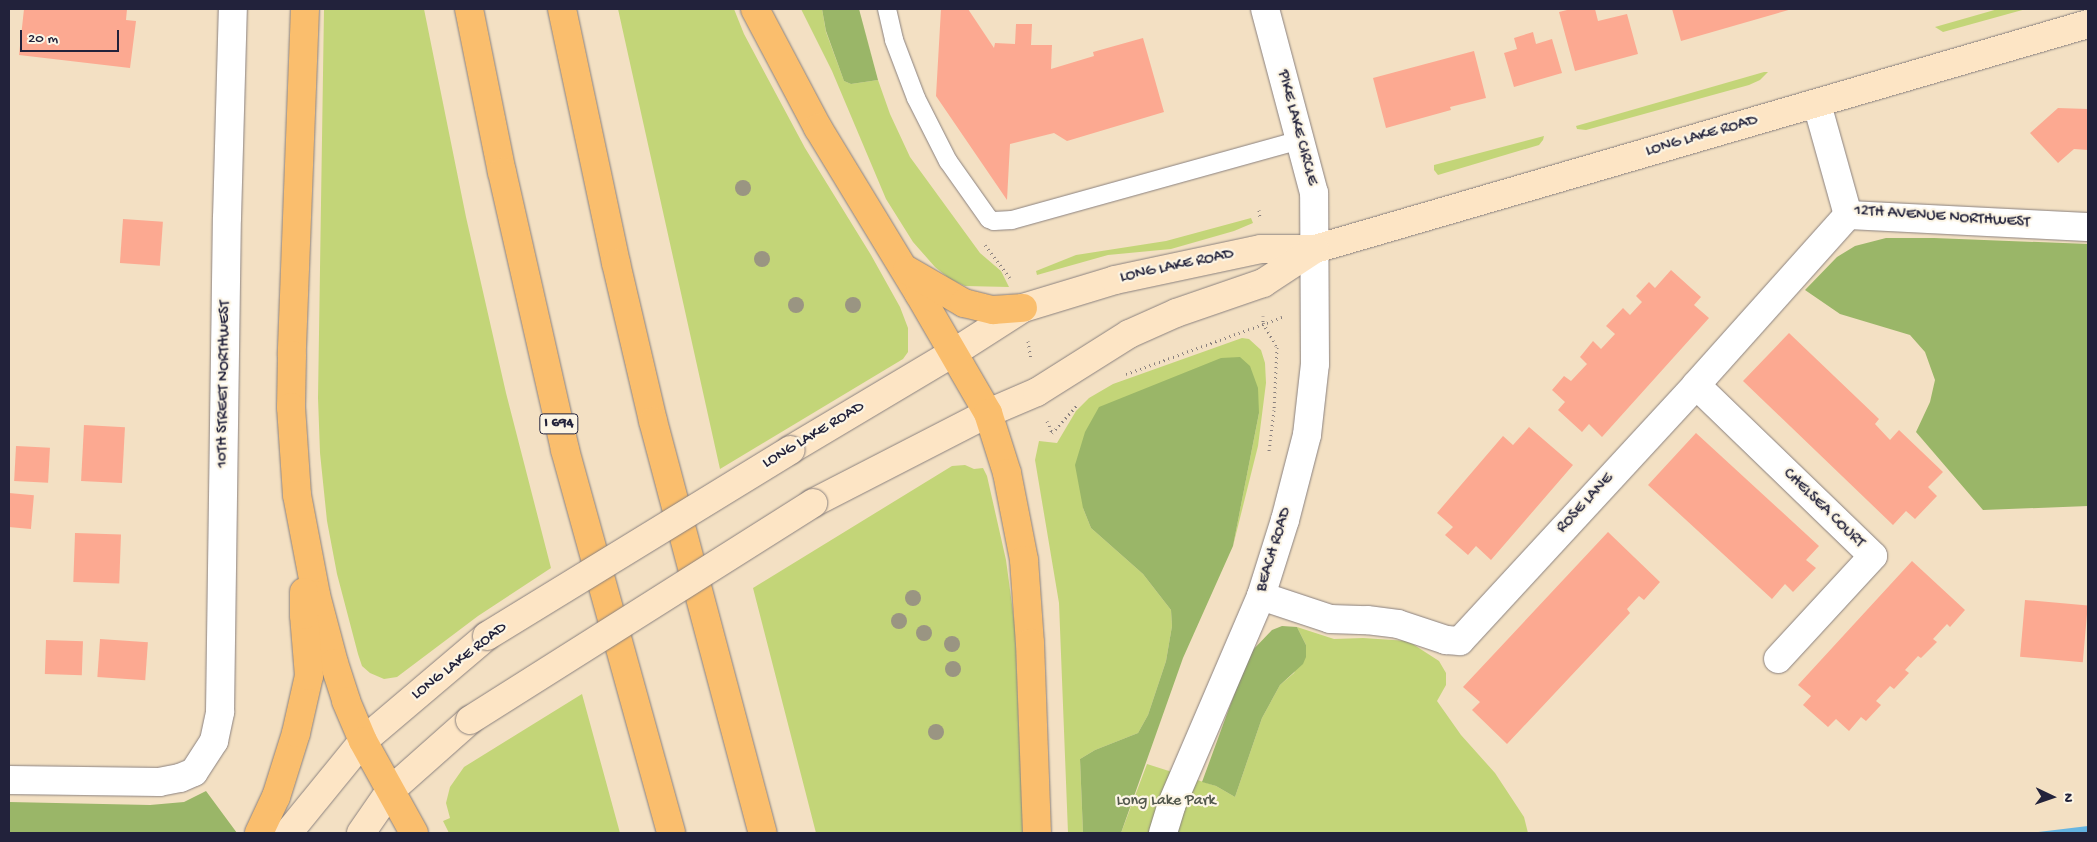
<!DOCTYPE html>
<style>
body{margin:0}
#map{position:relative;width:2097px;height:842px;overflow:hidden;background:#f3e0c3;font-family:"Gochi Hand",sans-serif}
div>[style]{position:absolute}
.green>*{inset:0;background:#c3d578}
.forest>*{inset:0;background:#9ab668}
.water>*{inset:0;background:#67b5e1}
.building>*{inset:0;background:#fca991;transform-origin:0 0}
.path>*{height:3px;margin-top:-1.5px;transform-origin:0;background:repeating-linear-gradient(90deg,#8a817f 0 1px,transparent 0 5px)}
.roads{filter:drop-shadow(0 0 1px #8a817f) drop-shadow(0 0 1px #8a817f)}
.lane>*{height:18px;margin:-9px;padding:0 9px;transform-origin:9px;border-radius:9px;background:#fff}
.street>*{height:28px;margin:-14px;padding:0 14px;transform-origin:14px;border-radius:14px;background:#fff}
.secondary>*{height:28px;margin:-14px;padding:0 14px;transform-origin:14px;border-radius:14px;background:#fde5c5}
.highway>*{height:28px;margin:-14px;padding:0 14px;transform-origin:14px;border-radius:14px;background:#fabe6d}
.bridges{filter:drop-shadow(0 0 1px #8a817f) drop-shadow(0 0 1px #8a817f)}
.secondary-bridge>*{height:28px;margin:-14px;padding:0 14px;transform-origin:14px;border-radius:14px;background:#fde5c5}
.trees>*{width:16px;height:16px;margin:-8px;border-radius:50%;background:#9a9582}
span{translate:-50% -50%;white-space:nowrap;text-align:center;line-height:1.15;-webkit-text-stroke:4.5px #fcf5e5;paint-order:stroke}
.shield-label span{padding:1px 4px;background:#fcf5e5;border:1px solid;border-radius:4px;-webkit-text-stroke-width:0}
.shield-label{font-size:15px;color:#22223b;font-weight:700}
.street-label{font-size:16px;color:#22223b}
.park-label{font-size:16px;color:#52584d}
.frame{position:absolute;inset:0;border:10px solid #22223b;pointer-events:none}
.north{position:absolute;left:2027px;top:772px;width:50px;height:50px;-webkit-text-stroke:4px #fcf5e5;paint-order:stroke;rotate:93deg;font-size:14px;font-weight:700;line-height:20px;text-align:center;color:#22223b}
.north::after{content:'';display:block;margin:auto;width:18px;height:22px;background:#22223b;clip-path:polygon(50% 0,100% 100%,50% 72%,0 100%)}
.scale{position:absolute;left:20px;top:30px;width:99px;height:22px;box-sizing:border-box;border:2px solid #22223b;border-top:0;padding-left:6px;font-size:15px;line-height:18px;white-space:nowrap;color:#22223b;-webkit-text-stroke:4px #fcf5e5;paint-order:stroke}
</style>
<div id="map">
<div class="green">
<i style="clip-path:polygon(324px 9px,424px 9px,466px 217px,506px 393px,551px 568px,478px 616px,397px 677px,384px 679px,370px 673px,362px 666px,358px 654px,337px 574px,327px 521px,320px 453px,318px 398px)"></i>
<i style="clip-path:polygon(618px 9px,734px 9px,744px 34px,805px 148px,871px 255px,900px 307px,908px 328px,908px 352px,903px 359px,720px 469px)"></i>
<i style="clip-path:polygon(801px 9px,822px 9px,826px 32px,844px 81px,851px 84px,878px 80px,890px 114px,910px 157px,980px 253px,1001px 271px,1009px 287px,965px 286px,950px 279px,935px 267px,913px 242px,886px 199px,832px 71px)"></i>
<i style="clip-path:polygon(1998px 9px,2026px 9px,1943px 32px,1935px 27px)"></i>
<i style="clip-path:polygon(1764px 72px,1768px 72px,1760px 80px,1749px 85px,1586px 130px,1577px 129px,1576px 126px)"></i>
<i style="clip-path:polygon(1544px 136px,1543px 140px,1539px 145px,1438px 175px,1434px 170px,1434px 165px)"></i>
<i style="clip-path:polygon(1251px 218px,1253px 223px,1234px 231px,1171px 249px,1108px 255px,1037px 275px,1036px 271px,1076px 255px,1166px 241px)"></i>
<i style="clip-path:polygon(1242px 338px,1249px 339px,1261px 350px,1265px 363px,1266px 383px,1258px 446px,1233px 546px,1259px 413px,1083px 508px,1091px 528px,1143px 574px,1171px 610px,1172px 626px,1166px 661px,1148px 715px,1138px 733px,1095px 750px,1080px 759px,1083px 833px,1068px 833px,1059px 603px,1035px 460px,1039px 441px,1057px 443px,1076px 411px,1089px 398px,1113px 384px)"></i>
<i style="clip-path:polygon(965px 465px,974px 469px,983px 468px,987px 476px,1006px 560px,1015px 627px,1023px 833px,816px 833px,753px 588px,952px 466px)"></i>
<i style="clip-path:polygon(1297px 627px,1334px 639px,1363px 638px,1408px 641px,1439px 661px,1446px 673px,1446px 685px,1437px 701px,1461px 735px,1495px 773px,1524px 817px,1528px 833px,1121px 833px,1147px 764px,1216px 786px,1235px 797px,1262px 718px,1280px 685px,1294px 673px,1306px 645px)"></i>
<i style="clip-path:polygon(582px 694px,620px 833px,449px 833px,443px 821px,450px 818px,446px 803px,450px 787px,464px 767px)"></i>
</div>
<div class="forest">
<i style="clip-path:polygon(822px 9px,859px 9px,878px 80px,851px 84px,844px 81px,826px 31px)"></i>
<i style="clip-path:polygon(1886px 238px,1934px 238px,2088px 244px,2088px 506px,1983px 510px,1916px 432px,1930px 402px,1935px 380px,1925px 352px,1910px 335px,1840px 314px,1805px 290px,1837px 257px,1855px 246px)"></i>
<i style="clip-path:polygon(1240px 357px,1250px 366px,1258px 388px,1259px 413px,1233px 546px,1183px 658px,1121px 833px,1083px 833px,1080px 759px,1095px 750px,1138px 733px,1148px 715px,1166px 661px,1172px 626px,1171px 610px,1143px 574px,1091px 528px,1083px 508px,1075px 465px,1085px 432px,1099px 407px,1221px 358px)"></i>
<i style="clip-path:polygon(1282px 626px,1297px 627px,1306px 645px,1306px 657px,1303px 664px,1280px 685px,1262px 718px,1235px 797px,1216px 786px,1202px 782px,1249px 654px,1272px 630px)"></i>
<i style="clip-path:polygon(206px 791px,237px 833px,9px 833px,9px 802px,150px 805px,184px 802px)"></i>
</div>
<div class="water">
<i style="clip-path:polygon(2088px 826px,2088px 833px,2029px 833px)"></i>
</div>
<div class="building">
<i style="clip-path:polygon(24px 9px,127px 9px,126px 20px,136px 21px,130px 68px,19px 55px)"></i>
<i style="clip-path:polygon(941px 9px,968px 9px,994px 48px,995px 43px,1015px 44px,1016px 24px,1032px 24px,1031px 45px,1052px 45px,1051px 69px,1094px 56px,1093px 52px,1143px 38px,1164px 112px,1067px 141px,1054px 133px,1010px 144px,1007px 200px,936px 96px)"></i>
<i style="clip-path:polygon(1571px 9px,1595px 9px,1598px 21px,1627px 14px,1638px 54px,1575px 71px,1559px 12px)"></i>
<i style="clip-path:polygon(1672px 9px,1792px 9px,1681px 41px)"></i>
<i style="clip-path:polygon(1533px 32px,1536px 44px,1552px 39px,1562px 73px,1514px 87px,1504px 53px,1517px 49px,1514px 38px)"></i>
<i style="clip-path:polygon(1474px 51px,1486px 98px,1450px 107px,1451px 110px,1386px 128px,1373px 78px)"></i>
<i style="clip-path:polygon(2058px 108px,2088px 109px,2088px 150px,2074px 149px,2058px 163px,2030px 133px)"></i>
<i style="left:123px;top:219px;width:40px;height:44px;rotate:4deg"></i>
<i style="clip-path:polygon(1671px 270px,1701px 297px,1694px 305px,1709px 318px,1602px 437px,1589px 424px,1582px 432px,1558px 410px,1565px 402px,1552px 390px,1564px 376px,1571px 381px,1587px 364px,1580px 357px,1593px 341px,1601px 349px,1615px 334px,1606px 326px,1623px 308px,1630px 315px,1642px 302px,1636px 296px,1649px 282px,1655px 288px)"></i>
<i style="clip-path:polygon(1789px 333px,1879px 419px,1875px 424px,1890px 440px,1899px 430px,1943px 472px,1928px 487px,1937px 496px,1915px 519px,1906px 511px,1893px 525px,1743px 381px)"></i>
<i style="left:84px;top:425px;width:41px;height:56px;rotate:3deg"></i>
<i style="clip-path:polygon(1529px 427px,1573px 465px,1491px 560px,1476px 546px,1468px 555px,1445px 535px,1453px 527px,1437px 513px,1503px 436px,1513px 445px)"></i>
<i style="clip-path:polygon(1696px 433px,1819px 546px,1806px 560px,1816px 568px,1793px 592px,1785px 584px,1772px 599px,1648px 485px)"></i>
<i style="left:16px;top:446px;width:34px;height:35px;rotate:3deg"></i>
<i style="left:9px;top:493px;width:25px;height:34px;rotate:5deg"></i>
<i style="clip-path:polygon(1608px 532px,1660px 582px,1644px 600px,1639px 596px,1627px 609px,1630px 613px,1507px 744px,1472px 710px,1480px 702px,1463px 687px)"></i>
<i style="left:75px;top:533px;width:46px;height:49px;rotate:2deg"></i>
<i style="clip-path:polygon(1912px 561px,1965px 610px,1950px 627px,1947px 624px,1933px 639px,1937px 642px,1921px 658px,1918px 656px,1905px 670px,1909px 673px,1894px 689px,1890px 686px,1876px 701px,1881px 705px,1866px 721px,1861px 717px,1849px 731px,1836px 719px,1828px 727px,1803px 705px,1811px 696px,1798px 685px)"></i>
<i style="left:2025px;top:600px;width:63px;height:57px;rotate:5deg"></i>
<i style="left:100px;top:639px;width:48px;height:38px;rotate:4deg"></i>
<i style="left:46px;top:640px;width:37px;height:34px;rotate:2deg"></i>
</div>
<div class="path">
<i style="left:1259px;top:210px;width:8px;rotate:83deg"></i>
<i style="left:985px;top:245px;width:41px;rotate:52.9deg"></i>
<i style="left:1263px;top:316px;width:7px;rotate:90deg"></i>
<i style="left:1263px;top:323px;width:28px;rotate:60deg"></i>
<i style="left:1277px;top:347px;width:63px;rotate:92.7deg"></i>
<i style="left:1274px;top:410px;width:41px;rotate:97deg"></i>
<i style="left:1028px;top:341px;width:19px;rotate:81deg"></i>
<i style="left:1126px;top:374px;width:169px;rotate:-20deg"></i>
<i style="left:1047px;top:421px;width:13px;rotate:67deg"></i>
<i style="left:1052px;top:433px;width:39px;rotate:-48deg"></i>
</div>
<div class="roads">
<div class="lane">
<i style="left:887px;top:9px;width:32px;rotate:77deg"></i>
<i style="left:894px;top:40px;width:62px;rotate:69.2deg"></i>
<i style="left:916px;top:98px;width:71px;rotate:63.1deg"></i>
<i style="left:948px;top:161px;width:71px;rotate:54.7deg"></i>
<i style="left:989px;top:219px;width:5px;rotate:22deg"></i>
<i style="left:994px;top:221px;width:18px;rotate:-3deg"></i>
<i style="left:1012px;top:220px;width:299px;rotate:-15.5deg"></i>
</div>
<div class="street">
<i style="left:1817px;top:104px;width:115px;rotate:74.4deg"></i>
<i style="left:1848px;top:215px;width:240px;rotate:2.9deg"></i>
<i style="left:1696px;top:385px;width:246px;rotate:44deg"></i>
<i style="left:1873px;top:556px;width:140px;rotate:132.7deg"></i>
<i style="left:1261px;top:596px;width:73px;rotate:18.4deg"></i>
<i style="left:1330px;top:619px;width:37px;rotate:2deg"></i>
<i style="left:1367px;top:620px;width:31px;rotate:7deg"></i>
<i style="left:1398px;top:624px;width:51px;rotate:18.4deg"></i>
<i style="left:1446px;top:640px;width:14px;rotate:4deg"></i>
<i style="left:1460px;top:641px;width:348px;rotate:-47.3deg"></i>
<i style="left:1696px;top:385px;width:228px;rotate:-48.2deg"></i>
<i style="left:9px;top:780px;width:150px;rotate:0.8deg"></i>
<i style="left:159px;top:782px;width:21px;rotate:-11deg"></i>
<i style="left:180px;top:778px;width:15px;rotate:-23deg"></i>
<i style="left:194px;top:772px;width:37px;rotate:-57deg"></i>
<i style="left:214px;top:741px;width:30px;rotate:-78deg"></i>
<i style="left:220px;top:712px;width:494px;rotate:-89.2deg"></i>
<i style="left:227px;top:218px;width:209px;rotate:-88.4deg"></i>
<i style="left:1163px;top:833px;width:28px;rotate:-73deg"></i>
<i style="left:1171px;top:806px;width:228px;rotate:-66.8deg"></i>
<i style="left:1261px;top:596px;width:80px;rotate:-72.5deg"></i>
<i style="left:1285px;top:520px;width:88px;rotate:-75.5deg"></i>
<i style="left:1307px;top:435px;width:71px;rotate:-83.6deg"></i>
<i style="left:1315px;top:364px;width:171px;rotate:-90.3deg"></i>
<i style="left:1314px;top:193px;width:190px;rotate:-104.9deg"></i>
</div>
<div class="secondary">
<i style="left:790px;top:450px;width:190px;rotate:-30.8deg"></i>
<i style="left:953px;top:353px;width:83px;rotate:-32.7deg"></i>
<i style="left:1023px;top:308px;width:96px;rotate:-16.9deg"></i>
<i style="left:1115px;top:280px;width:149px;rotate:-12deg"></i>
<i style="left:1261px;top:249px;width:54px"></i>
<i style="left:1315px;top:249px;width:805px;rotate:-16.23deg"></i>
<i style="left:813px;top:503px;width:197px;rotate:-27.2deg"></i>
<i style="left:988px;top:413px;width:53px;rotate:-23.2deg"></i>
<i style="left:1037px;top:392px;width:109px;rotate:-32.2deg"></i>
<i style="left:1129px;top:334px;width:51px;rotate:-24.1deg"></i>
<i style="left:1176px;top:313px;width:92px;rotate:-19deg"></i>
<i style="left:1263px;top:283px;width:62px;rotate:-33.2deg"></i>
<i style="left:288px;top:833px;width:119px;rotate:-50.8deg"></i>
<i style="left:363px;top:741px;width:162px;rotate:-40.3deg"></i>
<i style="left:361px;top:833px;width:51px;rotate:-55.4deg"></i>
<i style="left:390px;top:791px;width:107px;rotate:-41.6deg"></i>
</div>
<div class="highway">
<i style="left:305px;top:9px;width:346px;rotate:92.2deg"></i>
<i style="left:292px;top:355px;width:52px;rotate:91.1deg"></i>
<i style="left:291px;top:407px;width:88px;rotate:86.1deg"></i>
<i style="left:297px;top:495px;width:102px;rotate:79.2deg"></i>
<i style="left:316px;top:595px;width:70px;rotate:75.2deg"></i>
<i style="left:334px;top:663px;width:40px;rotate:72deg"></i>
<i style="left:346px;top:701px;width:43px;rotate:67deg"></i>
<i style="left:363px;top:741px;width:105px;rotate:61deg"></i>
<i style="left:469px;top:9px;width:166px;rotate:78.6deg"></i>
<i style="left:502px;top:172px;width:285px;rotate:77.2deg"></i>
<i style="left:565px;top:450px;width:397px;rotate:74.5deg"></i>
<i style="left:562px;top:9px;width:260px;rotate:78deg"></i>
<i style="left:616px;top:263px;width:162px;rotate:76.8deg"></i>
<i style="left:653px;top:421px;width:426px;rotate:75.1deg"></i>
<i style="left:755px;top:9px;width:135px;rotate:62.1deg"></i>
<i style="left:818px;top:128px;width:194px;rotate:58.7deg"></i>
<i style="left:919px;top:294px;width:138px;rotate:59.9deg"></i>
<i style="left:988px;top:413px;width:63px;rotate:72.4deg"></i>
<i style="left:1007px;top:473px;width:89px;rotate:78.9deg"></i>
<i style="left:1024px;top:560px;width:83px;rotate:85.9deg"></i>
<i style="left:1030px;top:643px;width:190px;rotate:87.9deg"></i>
<i style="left:907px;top:270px;width:66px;rotate:30.1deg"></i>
<i style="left:964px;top:303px;width:30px;rotate:14deg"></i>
<i style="left:993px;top:310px;width:30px;rotate:-4deg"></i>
<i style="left:259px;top:833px;width:40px;rotate:-65deg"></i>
<i style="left:276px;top:797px;width:67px;rotate:-72.6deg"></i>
<i style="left:296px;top:733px;width:58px;rotate:-77.2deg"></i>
<i style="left:309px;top:676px;width:61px;rotate:-94.7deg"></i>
<i style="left:304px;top:615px;width:23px;rotate:-90deg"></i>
</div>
</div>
<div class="bridges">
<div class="secondary-bridge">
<i style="left:487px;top:636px;width:356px;rotate:-31.5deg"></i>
<i style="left:470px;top:720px;width:406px;rotate:-32.3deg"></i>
</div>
</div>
<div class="trees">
<i style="left:743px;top:188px"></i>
<i style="left:762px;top:259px"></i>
<i style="left:796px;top:305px"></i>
<i style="left:853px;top:305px"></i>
<i style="left:913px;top:598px"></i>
<i style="left:899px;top:621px"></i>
<i style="left:924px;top:633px"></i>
<i style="left:952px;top:644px"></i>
<i style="left:953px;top:669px"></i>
<i style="left:936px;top:732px"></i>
</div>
<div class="shield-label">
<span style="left:559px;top:424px">I 694</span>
</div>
<div class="street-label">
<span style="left:1296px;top:128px;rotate:75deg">PIKE LAKE CIRCLE</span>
<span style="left:1702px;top:137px;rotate:-16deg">LONG LAKE ROAD</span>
<span style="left:1942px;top:218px;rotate:4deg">12TH AVENUE NORTHWEST</span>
<span style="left:1177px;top:267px;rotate:-12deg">LONG LAKE ROAD</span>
<span style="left:225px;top:384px;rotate:-89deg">10TH STREET NORTHWEST</span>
<span style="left:814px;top:436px;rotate:-31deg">LONG LAKE ROAD</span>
<span style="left:1586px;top:504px;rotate:-47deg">ROSE LANE</span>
<span style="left:1823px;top:509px;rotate:44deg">CHELSEA COURT</span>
<span style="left:1275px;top:550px;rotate:-73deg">BEACH ROAD</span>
<span style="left:460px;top:662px;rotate:-38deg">LONG LAKE ROAD</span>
</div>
<div class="park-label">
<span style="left:1166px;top:802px">Long Lake Park</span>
</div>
<div class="frame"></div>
<div class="north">N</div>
<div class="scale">20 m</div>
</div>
